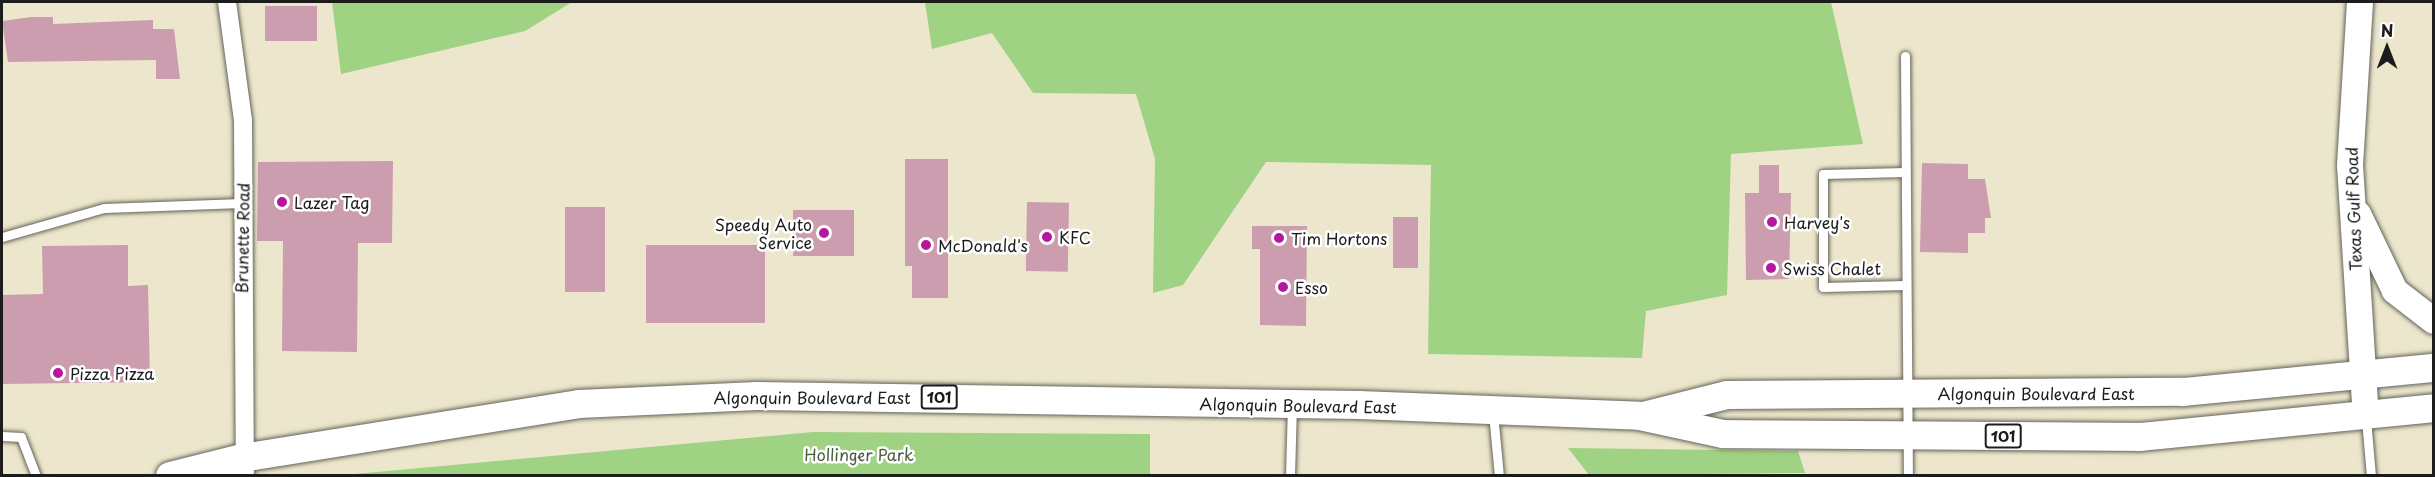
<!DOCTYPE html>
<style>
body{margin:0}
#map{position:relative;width:2435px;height:477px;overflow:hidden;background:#ece7cc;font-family:"Playpen Sans",sans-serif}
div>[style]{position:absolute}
.green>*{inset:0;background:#9fd282}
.building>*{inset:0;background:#cc9dae;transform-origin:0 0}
.roads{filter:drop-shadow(0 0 2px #65635a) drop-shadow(0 0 2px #65635a)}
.lane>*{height:9px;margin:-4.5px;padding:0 4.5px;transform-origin:4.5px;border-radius:4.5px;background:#fff}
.street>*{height:18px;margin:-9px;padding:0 9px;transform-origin:9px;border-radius:9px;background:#fff}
.secondary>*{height:26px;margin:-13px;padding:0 13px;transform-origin:13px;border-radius:13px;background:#fff}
.primary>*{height:28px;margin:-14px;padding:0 14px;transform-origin:14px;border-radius:14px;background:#fff}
.dots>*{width:16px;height:16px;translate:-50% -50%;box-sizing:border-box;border:3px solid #fff;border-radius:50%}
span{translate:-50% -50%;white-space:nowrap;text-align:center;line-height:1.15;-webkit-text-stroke:5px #fff;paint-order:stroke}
.shield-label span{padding:2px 4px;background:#fff;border:2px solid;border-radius:4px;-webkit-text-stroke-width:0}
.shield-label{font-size:15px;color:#1c1c1c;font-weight:700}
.poi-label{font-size:16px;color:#1c1c1c}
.left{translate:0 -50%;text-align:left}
.right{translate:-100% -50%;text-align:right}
.street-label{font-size:16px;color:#1c1c1c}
.park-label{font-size:16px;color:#4a5c40}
.frame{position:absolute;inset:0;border:3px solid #1c1c1c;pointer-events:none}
.north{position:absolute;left:2357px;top:18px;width:60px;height:60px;-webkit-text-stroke:4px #fff;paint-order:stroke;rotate:0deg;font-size:16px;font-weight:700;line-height:24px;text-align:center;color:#1c1c1c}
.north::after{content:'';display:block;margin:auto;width:21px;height:27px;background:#1c1c1c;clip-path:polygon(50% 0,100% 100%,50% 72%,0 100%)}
</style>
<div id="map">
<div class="green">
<i style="clip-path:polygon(332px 2px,572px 2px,525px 31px,341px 74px)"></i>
<i style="clip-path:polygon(925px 2px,1831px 2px,1863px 144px,1731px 154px,1727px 295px,1646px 311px,1642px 358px,1428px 354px,1431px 165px,1266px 162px,1183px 285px,1153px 293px,1155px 159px,1136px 94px,1033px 93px,992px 33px,932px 49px)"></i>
<i style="clip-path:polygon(813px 432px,1150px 434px,1150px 475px,344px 475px)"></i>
<i style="clip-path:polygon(1568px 448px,1798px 451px,1805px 473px,1589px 475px)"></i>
</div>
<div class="building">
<i style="left:317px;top:6px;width:35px;height:52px;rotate:90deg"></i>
<i style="clip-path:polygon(31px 17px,53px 17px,53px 24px,153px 20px,153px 29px,174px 29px,180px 79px,156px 79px,156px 60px,8px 62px,2px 21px)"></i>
<i style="clip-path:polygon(905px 159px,948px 159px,948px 298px,912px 298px,912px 266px,905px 266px)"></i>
<i style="clip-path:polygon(393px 161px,392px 243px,358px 243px,357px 352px,282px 351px,283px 241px,257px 241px,258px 162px)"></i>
<i style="clip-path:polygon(1922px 163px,1968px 164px,1968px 179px,1985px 179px,1991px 218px,1985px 218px,1985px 233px,1968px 233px,1968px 253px,1920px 252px)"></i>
<i style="clip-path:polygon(1759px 165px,1779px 165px,1779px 193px,1791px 193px,1789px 279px,1746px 280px,1745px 193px,1759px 193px)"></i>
<i style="left:1027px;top:202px;width:42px;height:69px;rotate:1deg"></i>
<i style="left:565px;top:207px;width:40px;height:85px"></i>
<i style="left:793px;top:210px;width:61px;height:46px"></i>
<i style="left:1393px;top:217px;width:25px;height:51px"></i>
<i style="clip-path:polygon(1252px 226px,1307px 226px,1306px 326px,1260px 325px,1260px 249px,1252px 249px)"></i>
<i style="clip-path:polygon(128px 245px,128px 286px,148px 285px,150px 382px,2px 384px,2px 295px,43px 294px,42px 246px)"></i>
<i style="left:646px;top:245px;width:119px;height:78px"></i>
</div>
<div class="roads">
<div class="lane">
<i style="left:1905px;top:56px;width:420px;rotate:89.6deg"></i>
<i style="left:1905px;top:172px;width:82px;rotate:178.6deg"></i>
<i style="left:1823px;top:174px;width:113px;rotate:90deg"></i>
<i style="left:1823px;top:287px;width:82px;rotate:-1.4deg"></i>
<i style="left:2px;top:237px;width:106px;rotate:-15.9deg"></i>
<i style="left:104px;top:208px;width:138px;rotate:-2.1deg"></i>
<i style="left:1493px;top:413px;width:63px;rotate:84.6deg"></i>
<i style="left:2366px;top:419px;width:57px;rotate:85deg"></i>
<i style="left:2px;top:436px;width:19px;rotate:3deg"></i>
<i style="left:21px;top:437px;width:42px;rotate:69deg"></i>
<i style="left:1290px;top:476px;width:70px;rotate:-88.4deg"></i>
</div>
<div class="street">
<i style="left:227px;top:2px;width:119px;rotate:82.3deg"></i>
<i style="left:243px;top:120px;width:356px;rotate:89.7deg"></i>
</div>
<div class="secondary">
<i style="left:2360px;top:2px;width:163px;rotate:93.5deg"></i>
<i style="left:2350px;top:165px;width:252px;rotate:86.4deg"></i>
<i style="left:2358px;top:214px;width:85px;rotate:64.3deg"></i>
<i style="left:2395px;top:291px;width:49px;rotate:37.6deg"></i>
</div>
<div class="primary">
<i style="left:1647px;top:415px;width:82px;rotate:-14deg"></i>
<i style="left:1727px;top:395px;width:456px;rotate:-0.4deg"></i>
<i style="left:2183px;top:392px;width:252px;rotate:-5.5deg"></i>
<i style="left:170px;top:476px;width:74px;rotate:-14deg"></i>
<i style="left:242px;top:458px;width:341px;rotate:-9.1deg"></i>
<i style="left:579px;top:404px;width:178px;rotate:-2.6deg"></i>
<i style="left:757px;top:396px;width:602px;rotate:0.86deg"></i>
<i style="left:1359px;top:405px;width:281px;rotate:2.2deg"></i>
<i style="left:1640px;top:416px;width:85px;rotate:12.2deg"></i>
<i style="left:1723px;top:434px;width:417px;rotate:0.4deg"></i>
<i style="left:2140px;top:437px;width:295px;rotate:-5.6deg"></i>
</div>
</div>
<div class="dots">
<i style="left:282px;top:202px;background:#b5179e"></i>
<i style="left:1772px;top:222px;background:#b5179e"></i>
<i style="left:824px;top:233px;background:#b5179e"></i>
<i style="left:1047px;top:237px;background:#b5179e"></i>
<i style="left:1279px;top:238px;background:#b5179e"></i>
<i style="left:926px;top:245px;background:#b5179e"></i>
<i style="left:1771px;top:268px;background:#b5179e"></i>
<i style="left:1283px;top:287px;background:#b5179e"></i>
<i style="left:58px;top:373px;background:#b5179e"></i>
</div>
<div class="shield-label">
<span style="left:939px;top:397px">101</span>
<span style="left:2003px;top:436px">101</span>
</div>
<div class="poi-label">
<span class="left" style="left:294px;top:202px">Lazer Tag</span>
<span class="left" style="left:1784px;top:222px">Harvey's</span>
<span class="right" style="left:812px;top:233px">Speedy Auto<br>Service</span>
<span class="left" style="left:1059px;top:237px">KFC</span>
<span class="left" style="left:1291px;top:238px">Tim Hortons</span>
<span class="left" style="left:938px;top:245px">McDonald's</span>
<span class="left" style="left:1783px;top:268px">Swiss Chalet</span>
<span class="left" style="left:1295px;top:287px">Esso</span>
<span class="left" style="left:70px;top:373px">Pizza Pizza</span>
</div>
<div class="street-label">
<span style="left:2353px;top:209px;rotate:-92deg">Texas Gulf Road</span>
<span style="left:242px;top:238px;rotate:-89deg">Brunette Road</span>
<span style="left:2036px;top:393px">Algonquin Boulevard East</span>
<span style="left:812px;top:397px">Algonquin Boulevard East</span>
<span style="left:1298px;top:405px;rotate:1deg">Algonquin Boulevard East</span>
</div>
<div class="park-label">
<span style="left:859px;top:454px">Hollinger Park</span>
</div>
<div class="frame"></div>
<div class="north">N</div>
</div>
